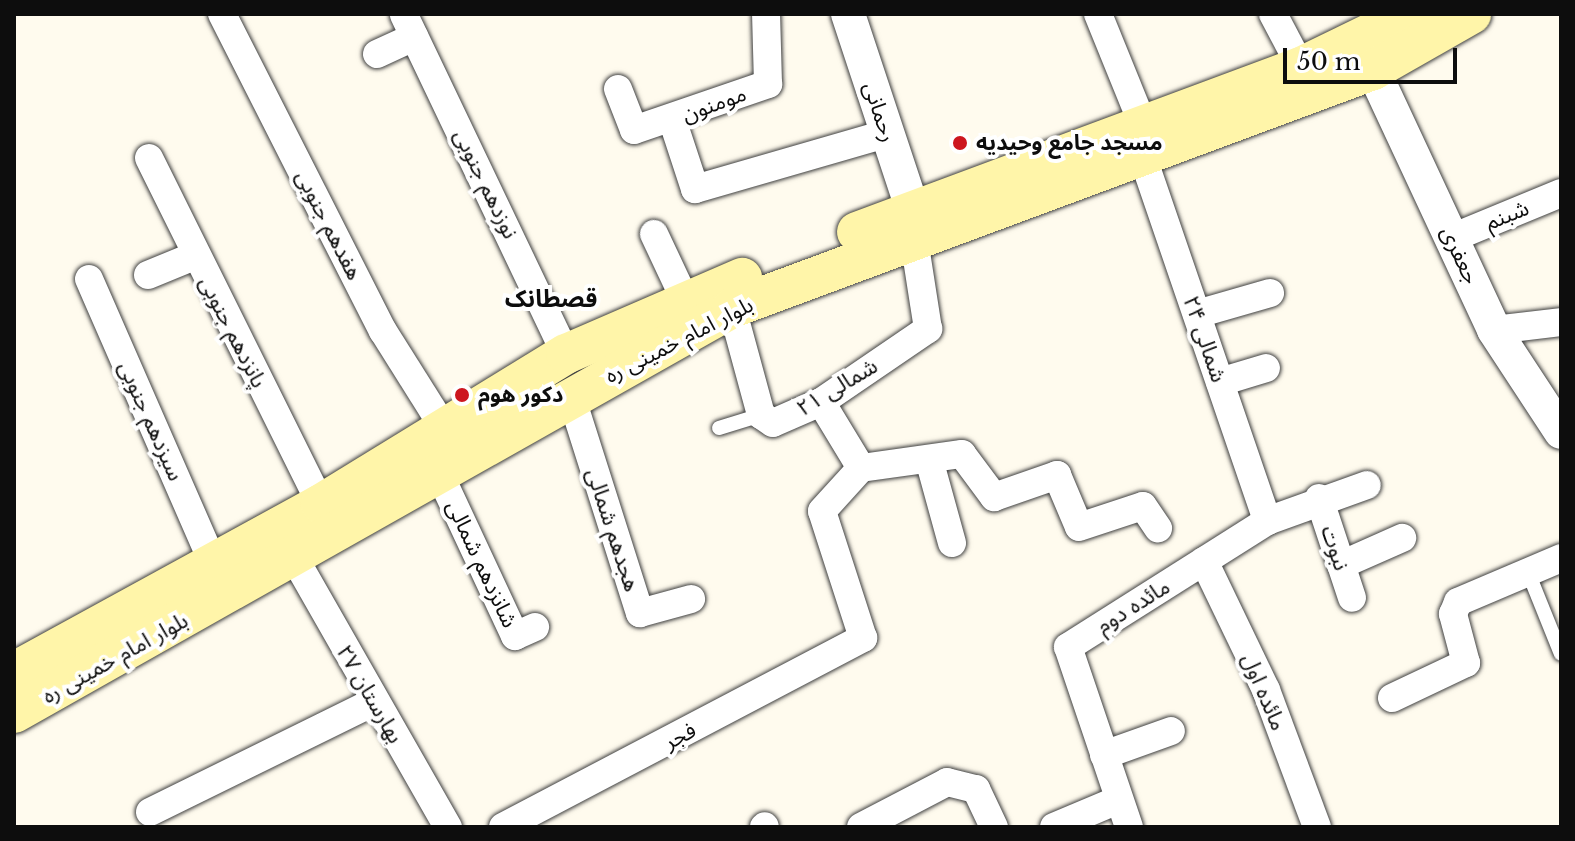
<!DOCTYPE html>
<meta charset="utf-8">
<style>
body{margin:0}
#map{position:relative;width:1575px;height:841px;overflow:hidden;background:#fffbee;font-family:"Libre Baskerville","Noto Sans Arabic",serif}
div>[style]{position:absolute}
.roads{filter:drop-shadow(0 0 2px #404040) drop-shadow(0 0 2px #404040)}
.service>*{height:14px;margin:-7px;padding:0 7px;transform-origin:7px;border-radius:7px;background:#fff}
.minor>*{height:28px;margin:-14px;padding:0 14px;transform-origin:14px;border-radius:14px;background:#fff}
.tertiary>*{height:34px;margin:-17px;padding:0 17px;transform-origin:17px;border-radius:17px;background:#fff}
.secondary>*{height:40px;margin:-20px;padding:0 20px;transform-origin:20px;border-radius:20px;background:#fff5a9}
.dots>*{width:22px;height:22px;translate:-50% -50%;box-sizing:border-box;border:4px solid #fff;border-radius:50%}
span{translate:-50% -50%;white-space:nowrap;text-align:center;line-height:1.15;-webkit-text-stroke:8px #fff;paint-order:stroke}
.street-label{font-size:22px;color:#0d0d0d}
.poi-label{font-size:22px;color:#0d0d0d;font-weight:700}
.left{translate:0 -50%;text-align:left}
.neighbourhood-label{font-size:24px;color:#0d0d0d;font-weight:700}
.frame{position:absolute;inset:0;border:16px solid #0d0d0d;pointer-events:none}
.scale{position:absolute;left:1283px;top:48px;width:174px;height:36px;box-sizing:border-box;border:4px solid #0d0d0d;border-top:0;padding-left:10px;font-size:24px;line-height:28px;white-space:nowrap;color:#0d0d0d;-webkit-text-stroke:6px #fff;paint-order:stroke}
</style>
<div id="map">
<div class="roads">
<div class="service">
<i style="left:719px;top:428px;width:44px;rotate:-17.2deg"></i>
<i style="left:1528px;top:572px;width:88px;rotate:68.1deg"></i>
</div>
<div class="minor">
<i style="left:222px;top:14px;width:356px;rotate:63.1deg"></i>
<i style="left:383px;top:331px;width:118px;rotate:57.8deg"></i>
<i style="left:1098px;top:14px;width:120px;rotate:67.9deg"></i>
<i style="left:1273px;top:14px;width:60px;rotate:62.2deg"></i>
<i style="left:404px;top:15px;width:376px;rotate:64.5deg"></i>
<i style="left:377px;top:54px;width:41px;rotate:-24.7deg"></i>
<i style="left:618px;top:89px;width:44px;rotate:68.7deg"></i>
<i style="left:634px;top:130px;width:142px;rotate:-18.9deg"></i>
<i style="left:768px;top:84px;width:70px;rotate:-91.6deg"></i>
<i style="left:672px;top:119px;width:74px;rotate:71.8deg"></i>
<i style="left:695px;top:189px;width:199px;rotate:-16.1deg"></i>
<i style="left:149px;top:158px;width:386px;rotate:63.6deg"></i>
<i style="left:1143px;top:158px;width:384px;rotate:71.1deg"></i>
<i style="left:654px;top:234px;width:73px;rotate:64.8deg"></i>
<i style="left:1452px;top:238px;width:118px;rotate:-22.4deg"></i>
<i style="left:148px;top:275px;width:50px;rotate:-22.4deg"></i>
<i style="left:89px;top:279px;width:310px;rotate:66.4deg"></i>
<i style="left:732px;top:308px;width:111px;rotate:74.8deg"></i>
<i style="left:761px;top:415px;width:14px;rotate:34deg"></i>
<i style="left:773px;top:423px;width:52px;rotate:-23.6deg"></i>
<i style="left:821px;top:402px;width:130px;rotate:-34.3deg"></i>
<i style="left:928px;top:329px;width:90px;rotate:-98.9deg"></i>
<i style="left:1197px;top:314px;width:76px;rotate:-16deg"></i>
<i style="left:1494px;top:330px;width:67px;rotate:-6.8deg"></i>
<i style="left:1220px;top:382px;width:48px;rotate:-16.9deg"></i>
<i style="left:571px;top:396px;width:228px;rotate:72.4deg"></i>
<i style="left:640px;top:613px;width:53px;rotate:-15.4deg"></i>
<i style="left:821px;top:402px;width:77px;rotate:58.8deg"></i>
<i style="left:861px;top:468px;width:102px;rotate:-7.9deg"></i>
<i style="left:962px;top:454px;width:54px;rotate:53.3deg"></i>
<i style="left:994px;top:497px;width:67px;rotate:-19.2deg"></i>
<i style="left:1057px;top:475px;width:56px;rotate:67.1deg"></i>
<i style="left:1079px;top:527px;width:67px;rotate:-18.2deg"></i>
<i style="left:1143px;top:506px;width:27px;rotate:56deg"></i>
<i style="left:930px;top:463px;width:83px;rotate:74.6deg"></i>
<i style="left:439px;top:473px;width:180px;rotate:65deg"></i>
<i style="left:515px;top:636px;width:22px;rotate:-24deg"></i>
<i style="left:1319px;top:498px;width:105px;rotate:71.7deg"></i>
<i style="left:295px;top:559px;width:309px;rotate:60.3deg"></i>
<i style="left:1204px;top:561px;width:143px;rotate:64.3deg"></i>
<i style="left:1266px;top:690px;width:146px;rotate:69.6deg"></i>
<i style="left:1341px;top:565px;width:67px;rotate:-23.9deg"></i>
<i style="left:1392px;top:698px;width:82px;rotate:-25.3deg"></i>
<i style="left:1466px;top:663px;width:51px;rotate:-104.9deg"></i>
<i style="left:1453px;top:614px;width:13px;rotate:-67deg"></i>
<i style="left:1458px;top:602px;width:112px;rotate:-23.1deg"></i>
<i style="left:1104px;top:755px;width:71px;rotate:-19.7deg"></i>
<i style="left:150px;top:812px;width:250px;rotate:-26.2deg"></i>
<i style="left:503px;top:827px;width:407px;rotate:-27.7deg"></i>
<i style="left:863px;top:638px;width:133px;rotate:-107.9deg"></i>
<i style="left:822px;top:511px;width:58px;rotate:-47.8deg"></i>
<i style="left:764px;top:827px;width:1px;rotate:-45deg"></i>
<i style="left:861px;top:827px;width:97px;rotate:-27.6deg"></i>
<i style="left:947px;top:782px;width:30px;rotate:14deg"></i>
<i style="left:976px;top:789px;width:42px;rotate:64.7deg"></i>
<i style="left:1054px;top:827px;width:69px;rotate:-22.9deg"></i>
<i style="left:1129px;top:827px;width:190px;rotate:-108.7deg"></i>
<i style="left:1068px;top:647px;width:236px;rotate:-32.3deg"></i>
<i style="left:1267px;top:521px;width:106px;rotate:-19.8deg"></i>
</div>
<div class="tertiary">
<i style="left:848px;top:14px;width:206px;rotate:71.7deg"></i>
<i style="left:913px;top:210px;width:25px;rotate:88deg"></i>
<i style="left:1373px;top:70px;width:287px;rotate:65deg"></i>
<i style="left:1494px;top:330px;width:122px;rotate:56.7deg"></i>
</div>
<div class="secondary">
<i style="left:857px;top:232px;width:474px;rotate:-20.4deg"></i>
<i style="left:1301px;top:67px;width:121px;rotate:-25.9deg"></i>
<i style="left:14px;top:672px;width:350px;rotate:-28.7deg"></i>
<i style="left:321px;top:504px;width:287px;rotate:-31.5deg"></i>
<i style="left:566px;top:354px;width:192px;rotate:-23.4deg"></i>
<i style="left:14px;top:713px;width:824px;rotate:-29.43deg"></i>
<i style="left:732px;top:308px;width:684px;rotate:-20.37deg"></i>
<i style="left:1373px;top:70px;width:113px;rotate:-29.7deg"></i>
</div>
</div>
<div class="dots">
<i style="left:960px;top:143px;background:#cd161f"></i>
<i style="left:462px;top:395px;background:#cd161f"></i>
</div>
<div class="street-label">
<span style="left:714px;top:104px;rotate:-20deg">مومنون</span>
<span style="left:880px;top:112px;rotate:72deg">رحمانی</span>
<span style="left:486px;top:184px;rotate:64deg">نوزدهم جنوبی</span>
<span style="left:1507px;top:215px;rotate:-22deg">شبنم</span>
<span style="left:329px;top:225px;rotate:63deg">هفدهم جنوبی</span>
<span style="left:1460px;top:255px;rotate:65deg">جعفری</span>
<span style="left:233px;top:332px;rotate:63deg">پانزدهم جنوبی</span>
<span style="left:1205px;top:339px;rotate:71deg">۲۴ شمالی</span>
<span style="left:679px;top:340px;rotate:-27deg">بلوار امام خمینی ره</span>
<span style="left:837px;top:387px;rotate:-31deg">۲۱ شمالی</span>
<span style="left:151px;top:421px;rotate:66deg">سیزدهم جنوبی</span>
<span style="left:613px;top:530px;rotate:72deg">هجدهم شمالی</span>
<span style="left:1335px;top:548px;rotate:71deg">نبوت</span>
<span style="left:482px;top:564px;rotate:65deg">شانزدهم شمالی</span>
<span style="left:1133px;top:606px;rotate:-32deg">مائده دوم</span>
<span style="left:115px;top:658px;rotate:-29deg">بلوار امام خمینی ره</span>
<span style="left:1264px;top:692px;rotate:67deg">مائده اول</span>
<span style="left:370px;top:694px;rotate:60deg">بهارستان ۲۷</span>
<span style="left:680px;top:736px;rotate:-27deg">فجر</span>
</div>
<div class="poi-label">
<span class="left" style="left:976px;top:143px">مسجد جامع وحیدیه</span>
<span class="left" style="left:478px;top:395px">دکور هوم</span>
</div>
<div class="neighbourhood-label">
<span style="left:551px;top:299px">قصطانک</span>
</div>
<div class="frame"></div>
<div class="scale">50 m</div>
</div>
